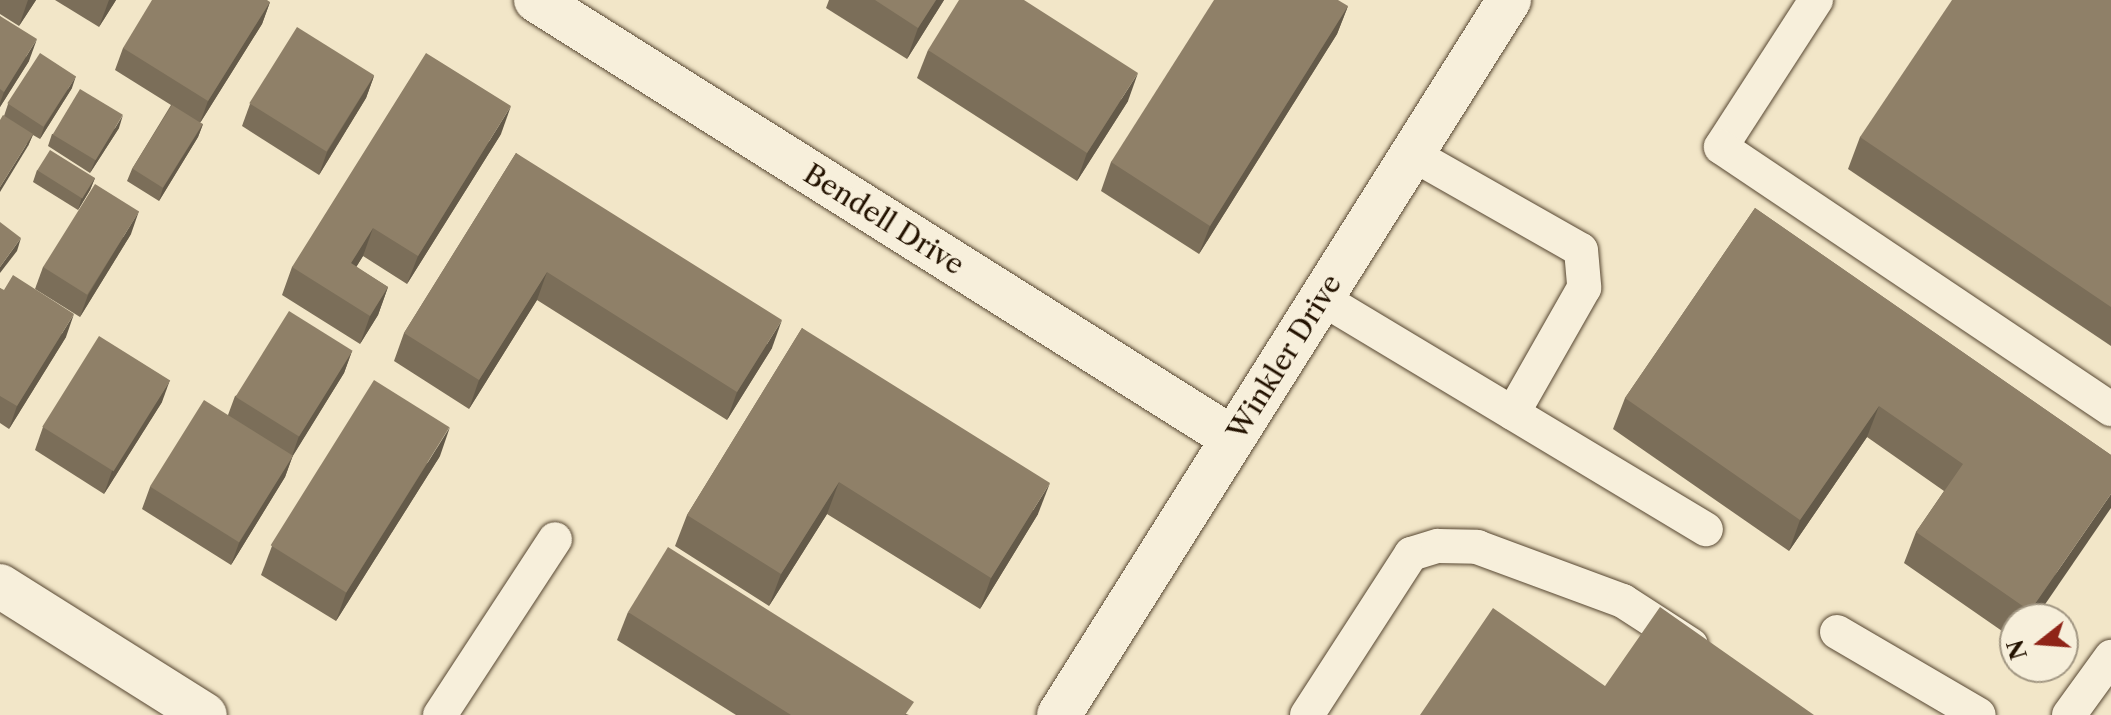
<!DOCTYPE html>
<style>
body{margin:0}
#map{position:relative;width:2111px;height:715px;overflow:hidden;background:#f2e6c8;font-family:"Libre Caslon Text",serif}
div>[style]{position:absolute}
.roads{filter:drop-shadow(0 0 2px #574732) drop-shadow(0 0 2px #574732)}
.service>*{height:34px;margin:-17px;padding:0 17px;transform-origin:17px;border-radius:17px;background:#f7efdb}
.minor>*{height:44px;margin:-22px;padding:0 22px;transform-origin:22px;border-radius:22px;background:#f7efdb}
.tertiary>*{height:44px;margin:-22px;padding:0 22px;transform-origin:22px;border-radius:22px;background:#f7efdb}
.wall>*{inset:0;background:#7b6e59}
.shaded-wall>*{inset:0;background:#645a49}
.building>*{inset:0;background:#8f8068;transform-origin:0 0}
span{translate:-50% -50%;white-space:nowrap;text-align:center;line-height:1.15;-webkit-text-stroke:7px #f7efdb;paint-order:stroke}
.street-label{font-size:28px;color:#231200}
.north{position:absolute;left:1999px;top:603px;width:80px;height:80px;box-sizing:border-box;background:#f7efdb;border:2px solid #a29783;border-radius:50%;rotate:253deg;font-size:22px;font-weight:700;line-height:32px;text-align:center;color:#231200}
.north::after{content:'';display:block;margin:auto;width:28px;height:36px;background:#8f2418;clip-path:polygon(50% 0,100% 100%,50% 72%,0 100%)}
</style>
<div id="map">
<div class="roads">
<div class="service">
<i style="left:1816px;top:0;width:175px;rotate:122.9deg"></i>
<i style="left:1721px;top:147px;width:470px;rotate:33.9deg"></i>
<i style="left:1412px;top:154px;width:194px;rotate:29.6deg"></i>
<i style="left:1581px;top:250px;width:38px;rotate:85deg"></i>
<i style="left:1584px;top:288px;width:144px;rotate:119.6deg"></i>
<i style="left:1321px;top:298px;width:449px;rotate:31deg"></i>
<i style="left:1837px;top:632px;width:164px;rotate:30.3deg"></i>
<i style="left:440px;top:715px;width:210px;rotate:-56.8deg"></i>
<i style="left:1307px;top:715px;width:192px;rotate:-57.1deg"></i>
<i style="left:1411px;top:554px;width:28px;rotate:-17deg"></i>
<i style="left:1438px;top:546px;width:39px;rotate:1deg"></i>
<i style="left:1477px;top:547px;width:156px;rotate:20.3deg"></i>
<i style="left:1623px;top:601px;width:81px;rotate:32.9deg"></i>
<i style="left:2069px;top:715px;width:72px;rotate:-54.1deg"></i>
</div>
<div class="minor">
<i style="left:536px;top:0;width:822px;rotate:32.18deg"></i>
<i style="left:0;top:586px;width:242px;rotate:32.2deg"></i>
</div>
<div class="tertiary">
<i style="left:1059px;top:715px;width:845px;rotate:-57.81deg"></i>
</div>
</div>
<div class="wall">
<i style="clip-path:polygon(0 0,36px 0,19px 26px,0 14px)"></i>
<i style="clip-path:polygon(55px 0,116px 0,99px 27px)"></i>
<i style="clip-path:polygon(829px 0,944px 0,907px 59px,826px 8px)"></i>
<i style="clip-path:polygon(2111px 0,2111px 346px,1848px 169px,1860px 137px)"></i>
<i style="clip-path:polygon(270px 2px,262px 24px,200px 123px,203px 124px,198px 137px,159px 201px,127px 181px,132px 169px,171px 105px,115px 70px,123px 48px)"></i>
<i style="clip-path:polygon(1348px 6px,1337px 34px,1199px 254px,1101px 191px,1111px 162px)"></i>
<i style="clip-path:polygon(0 16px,29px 61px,0 107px)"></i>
<i style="clip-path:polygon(928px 50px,1128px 101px,1077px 181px,917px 78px)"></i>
<i style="clip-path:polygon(374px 76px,366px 98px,319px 175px,242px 126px,250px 104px)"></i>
<i style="clip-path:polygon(72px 88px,40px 139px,33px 135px,28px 146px,4px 116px,8px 104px)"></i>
<i style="clip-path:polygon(119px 128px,90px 173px,48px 146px,52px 134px)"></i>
<i style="clip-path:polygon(501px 134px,407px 284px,363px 256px,356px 267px,388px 287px,378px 315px,360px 344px,282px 295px,292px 267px)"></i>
<i style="clip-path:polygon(516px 153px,772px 348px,727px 420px,537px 300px,469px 409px,394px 361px,404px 333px)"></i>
<i style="clip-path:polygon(37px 170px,95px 178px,90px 190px,78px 210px,33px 182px)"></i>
<i style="clip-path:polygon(1755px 208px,2111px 455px,2035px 619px,2015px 619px,2015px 640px,1904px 563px,1916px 532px,1944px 491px,1867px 437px,1789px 551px,1613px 429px,1625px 398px)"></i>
<i style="clip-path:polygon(131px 234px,80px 317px,35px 289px,43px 267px)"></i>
<i style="clip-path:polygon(0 288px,66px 337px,9px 429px,0 423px)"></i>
<i style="clip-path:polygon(802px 328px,1038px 514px,980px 609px,827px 514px,769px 606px,675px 546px,687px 515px)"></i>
<i style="clip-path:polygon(352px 351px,344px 373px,293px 455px,285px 477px,231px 565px,142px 509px,150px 487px,228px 415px,235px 396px)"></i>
<i style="clip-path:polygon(162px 402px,104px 494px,35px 450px,43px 427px)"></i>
<i style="clip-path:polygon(440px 456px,336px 621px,261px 575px,272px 546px)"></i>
<i style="clip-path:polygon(628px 612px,909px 715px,736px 715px,617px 640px)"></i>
</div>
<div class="shaded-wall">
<i style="clip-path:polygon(28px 0,36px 0,19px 26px)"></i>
<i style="clip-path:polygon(109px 0,116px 0,99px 27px)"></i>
<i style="clip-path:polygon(936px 0,944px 0,907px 59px,918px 28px)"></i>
<i style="clip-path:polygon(270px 2px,262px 24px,200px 123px,208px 101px)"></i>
<i style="clip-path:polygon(1348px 6px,1337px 34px,1199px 254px,1210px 226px)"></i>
<i style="clip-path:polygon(37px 39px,29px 61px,0 107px,0 103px,4px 92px)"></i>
<i style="clip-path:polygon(1138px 73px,1128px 101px,1077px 181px,1087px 153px)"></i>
<i style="clip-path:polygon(76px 76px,72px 88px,40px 139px,44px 127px)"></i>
<i style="clip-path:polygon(374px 76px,366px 98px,319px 175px,327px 152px)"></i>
<i style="clip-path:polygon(511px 106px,501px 134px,407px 284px,418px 256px)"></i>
<i style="clip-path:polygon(123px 115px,119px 128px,90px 173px,95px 161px)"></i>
<i style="clip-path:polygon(203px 124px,198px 137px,159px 201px,163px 188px)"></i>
<i style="clip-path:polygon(33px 134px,28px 146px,0 192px,0 187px)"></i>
<i style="clip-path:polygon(95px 178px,90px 190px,78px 210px,82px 197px)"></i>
<i style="clip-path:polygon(139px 211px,131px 234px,80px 317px,88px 295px)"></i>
<i style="clip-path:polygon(373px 228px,363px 256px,341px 292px,351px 263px)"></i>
<i style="clip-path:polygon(21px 238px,17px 251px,0 273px,0 267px)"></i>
<i style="clip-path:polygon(547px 272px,537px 300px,469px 409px,479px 380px)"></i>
<i style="clip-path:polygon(388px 287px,378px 315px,360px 344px,370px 316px)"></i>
<i style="clip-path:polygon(74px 314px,66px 337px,9px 429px,17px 406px)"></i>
<i style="clip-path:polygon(782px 320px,772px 348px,727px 420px,737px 392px)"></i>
<i style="clip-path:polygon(352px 351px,344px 373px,291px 459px,299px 436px)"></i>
<i style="clip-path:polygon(170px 380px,162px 402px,104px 494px,112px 471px)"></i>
<i style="clip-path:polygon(1879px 406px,1867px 437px,1789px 551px,1800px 520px)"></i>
<i style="clip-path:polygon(450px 427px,440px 456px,336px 621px,346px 593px)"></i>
<i style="clip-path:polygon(293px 455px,285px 477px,231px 565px,239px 543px)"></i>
<i style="clip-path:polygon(839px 482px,827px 514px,769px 606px,781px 574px)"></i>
<i style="clip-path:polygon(1050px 483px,1038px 514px,980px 609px,991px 578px)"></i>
<i style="clip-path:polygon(2111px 494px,2111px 508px,2035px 619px,2027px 619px,2030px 611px)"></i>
</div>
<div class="building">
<i style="clip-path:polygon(152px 0,267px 0,270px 2px,208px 101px,123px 48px)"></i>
<i style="clip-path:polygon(875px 0,936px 0,918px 28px)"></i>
<i style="clip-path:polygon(959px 0,1024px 0,1138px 73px,1087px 153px,928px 50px)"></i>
<i style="clip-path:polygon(1214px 0,1338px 0,1348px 6px,1210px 226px,1111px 162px)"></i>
<i style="clip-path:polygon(1952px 0,2111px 0,2111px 307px,1860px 137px)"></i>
<i style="clip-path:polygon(0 16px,37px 39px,4px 92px,0 89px)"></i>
<i style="left:297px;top:27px;width:91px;height:90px;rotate:32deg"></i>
<i style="left:40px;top:53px;width:43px;height:60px;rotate:33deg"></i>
<i style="clip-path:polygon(426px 53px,511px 106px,418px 256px,373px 228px,351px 263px,388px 287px,370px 316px,292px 267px)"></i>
<i style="left:80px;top:89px;width:50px;height:53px;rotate:31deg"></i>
<i style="left:172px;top:105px;width:36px;height:75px;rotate:32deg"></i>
<i style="clip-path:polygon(3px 115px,33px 134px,0 187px,0 120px)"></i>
<i style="left:50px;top:150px;width:53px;height:24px;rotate:32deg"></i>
<i style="clip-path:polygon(516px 153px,782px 320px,737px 392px,547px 272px,479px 380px,404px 333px)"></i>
<i style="left:95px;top:184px;width:52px;height:98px;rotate:32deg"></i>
<i style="clip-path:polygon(1755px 208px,2111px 455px,2111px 494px,2030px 611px,1916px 532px,1963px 464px,1879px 406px,1800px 520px,1625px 398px)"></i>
<i style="clip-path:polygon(0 222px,21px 238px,0 267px)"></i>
<i style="clip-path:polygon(13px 275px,74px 314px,17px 406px,0 396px,0 288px,4px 290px)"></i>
<i style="left:289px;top:311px;width:75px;height:101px;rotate:32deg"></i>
<i style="clip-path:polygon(802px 328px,1050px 483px,991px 578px,839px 482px,781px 574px,687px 515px)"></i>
<i style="left:99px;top:336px;width:84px;height:107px;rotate:32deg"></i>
<i style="left:374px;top:380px;width:89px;height:195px;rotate:32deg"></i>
<i style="left:204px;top:400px;width:105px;height:102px;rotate:32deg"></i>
<i style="clip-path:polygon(668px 547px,914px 702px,905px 715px,791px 715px,628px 612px)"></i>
<i style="clip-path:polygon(1660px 607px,1814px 715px,1420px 715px,1493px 608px,1605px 686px)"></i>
</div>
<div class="street-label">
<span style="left:884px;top:219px;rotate:32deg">Bendell Drive</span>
<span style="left:1284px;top:357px;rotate:-58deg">Winkler Drive</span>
</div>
<div class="north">N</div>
</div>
